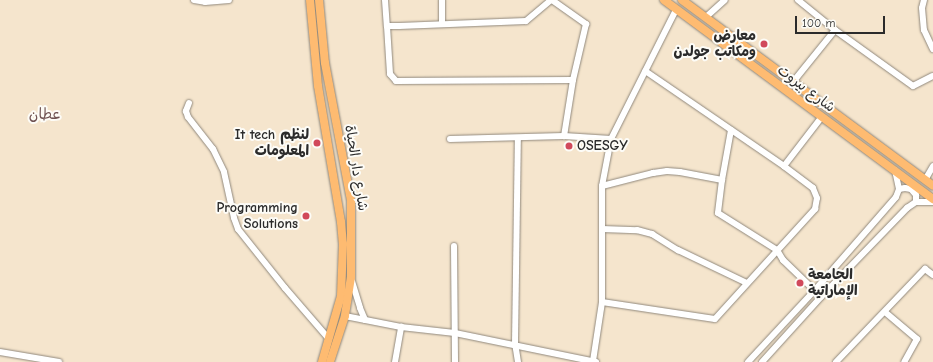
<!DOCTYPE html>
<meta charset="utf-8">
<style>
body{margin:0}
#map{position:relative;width:933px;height:362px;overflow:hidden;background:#f5e5cd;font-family:"Comic Neue","Playpen Sans Arabic",sans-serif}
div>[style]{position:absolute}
.roads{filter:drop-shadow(0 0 1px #90887c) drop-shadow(0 0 1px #90887c)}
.minor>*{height:6px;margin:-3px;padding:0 3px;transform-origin:3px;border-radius:3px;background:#fff}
.major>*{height:8px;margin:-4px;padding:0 4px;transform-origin:4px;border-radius:4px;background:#febb71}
.dots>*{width:11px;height:11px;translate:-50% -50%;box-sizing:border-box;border:2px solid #fdfcf7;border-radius:50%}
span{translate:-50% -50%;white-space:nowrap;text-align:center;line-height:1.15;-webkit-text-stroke:4px #fdfcf7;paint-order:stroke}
.poi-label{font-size:14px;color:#2b2b2b;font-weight:700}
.right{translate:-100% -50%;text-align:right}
.left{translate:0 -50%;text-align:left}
.street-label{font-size:14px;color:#2b2b2b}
.neighbourhood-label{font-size:15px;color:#6f5252}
.scale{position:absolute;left:795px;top:16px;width:90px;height:18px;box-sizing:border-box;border:2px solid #2b2b2b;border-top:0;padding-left:5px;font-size:12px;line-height:14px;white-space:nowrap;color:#2b2b2b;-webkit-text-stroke:3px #fdfcf7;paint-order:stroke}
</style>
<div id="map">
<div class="roads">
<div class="minor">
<i style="left:194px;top:0;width:11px;rotate:10deg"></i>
<i style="left:205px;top:2px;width:24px;rotate:-5deg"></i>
<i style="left:385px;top:0;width:26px;rotate:86deg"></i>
<i style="left:387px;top:26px;width:12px"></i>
<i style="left:399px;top:26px;width:127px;rotate:-2.3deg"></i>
<i style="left:526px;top:21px;width:33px;rotate:-40deg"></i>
<i style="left:552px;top:0;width:42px;rotate:35.2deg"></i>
<i style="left:586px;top:24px;width:57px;rotate:103.1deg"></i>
<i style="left:573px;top:80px;width:57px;rotate:99.1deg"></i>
<i style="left:798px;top:0;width:48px;rotate:39deg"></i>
<i style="left:835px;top:30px;width:96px;rotate:35.7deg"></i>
<i style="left:913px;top:86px;width:22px;rotate:-27deg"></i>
<i style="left:924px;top:0;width:8px;rotate:104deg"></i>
<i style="left:922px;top:8px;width:22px;rotate:85deg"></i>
<i style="left:924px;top:30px;width:21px;rotate:65deg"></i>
<i style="left:706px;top:17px;width:25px;rotate:-42deg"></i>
<i style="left:442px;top:23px;width:23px;rotate:-90deg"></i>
<i style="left:387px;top:26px;width:48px;rotate:86.4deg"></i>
<i style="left:390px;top:74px;width:9px;rotate:49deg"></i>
<i style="left:396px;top:81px;width:177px;rotate:-0.3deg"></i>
<i style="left:793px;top:82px;width:67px;rotate:-51.1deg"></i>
<i style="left:189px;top:103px;width:9px;rotate:111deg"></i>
<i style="left:186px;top:111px;width:6px;rotate:72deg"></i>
<i style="left:188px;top:117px;width:41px;rotate:52deg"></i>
<i style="left:213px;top:149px;width:25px;rotate:64deg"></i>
<i style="left:224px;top:172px;width:47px;rotate:77.7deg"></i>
<i style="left:234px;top:218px;width:12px;rotate:70deg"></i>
<i style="left:238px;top:229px;width:75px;rotate:51.5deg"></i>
<i style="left:285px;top:288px;width:67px;rotate:49.2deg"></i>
<i style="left:731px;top:130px;width:51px;rotate:100.2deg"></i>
<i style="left:722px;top:180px;width:33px;rotate:97deg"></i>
<i style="left:718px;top:213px;width:70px;rotate:32.1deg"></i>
<i style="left:777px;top:250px;width:12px;rotate:59deg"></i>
<i style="left:783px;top:260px;width:47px;rotate:44.1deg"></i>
<i style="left:450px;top:139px;width:114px;rotate:-1.5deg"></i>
<i style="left:564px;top:136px;width:47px;rotate:3.7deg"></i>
<i style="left:784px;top:166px;width:61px;rotate:-52.4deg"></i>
<i style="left:925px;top:180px;width:16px;rotate:-60deg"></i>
<i style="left:602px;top:186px;width:53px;rotate:-14.3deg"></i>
<i style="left:653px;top:173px;width:14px;rotate:-8deg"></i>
<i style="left:667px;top:171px;width:13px;rotate:4deg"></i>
<i style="left:680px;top:172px;width:43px;rotate:10.8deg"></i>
<i style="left:899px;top:189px;width:6px;rotate:-9deg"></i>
<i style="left:905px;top:188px;width:6px;rotate:9deg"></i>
<i style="left:911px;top:189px;width:8px;rotate:50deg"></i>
<i style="left:916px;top:195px;width:7px;rotate:90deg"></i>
<i style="left:602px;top:229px;width:35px;rotate:2deg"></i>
<i style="left:637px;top:230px;width:16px;rotate:15deg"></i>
<i style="left:652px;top:234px;width:31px;rotate:32deg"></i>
<i style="left:678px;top:250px;width:76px;rotate:25.6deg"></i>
<i style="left:454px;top:246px;width:116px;rotate:89.5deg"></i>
<i style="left:351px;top:278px;width:31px;rotate:73deg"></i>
<i style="left:360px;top:308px;width:13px;rotate:67deg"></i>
<i style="left:602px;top:302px;width:114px;rotate:8.6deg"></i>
<i style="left:715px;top:319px;width:149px;rotate:-47.7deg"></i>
<i style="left:815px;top:209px;width:11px;rotate:-80deg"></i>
<i style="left:817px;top:198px;width:11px;rotate:-112deg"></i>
<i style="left:813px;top:188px;width:36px;rotate:-143deg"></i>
<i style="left:784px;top:166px;width:168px;rotate:-145.6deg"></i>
<i style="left:885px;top:312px;width:42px;rotate:40.2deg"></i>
<i style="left:917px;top:339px;width:26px;rotate:119deg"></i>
<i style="left:345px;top:316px;width:57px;rotate:11.1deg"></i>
<i style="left:401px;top:327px;width:54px;rotate:6.3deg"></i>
<i style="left:455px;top:333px;width:144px;rotate:11.6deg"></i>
<i style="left:0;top:352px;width:60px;rotate:9.6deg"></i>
<i style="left:593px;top:361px;width:60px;rotate:-81.3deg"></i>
<i style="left:602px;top:302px;width:116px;rotate:-90deg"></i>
<i style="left:602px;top:186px;width:48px;rotate:-79.2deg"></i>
<i style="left:611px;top:139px;width:144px;rotate:-63.3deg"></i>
<i style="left:395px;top:362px;width:36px;rotate:-80deg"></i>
<i style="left:518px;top:362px;width:18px;rotate:-99deg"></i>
<i style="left:515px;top:344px;width:205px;rotate:-89.2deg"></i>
<i style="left:748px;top:362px;width:98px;rotate:-47.1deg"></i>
<i style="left:815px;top:290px;width:123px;rotate:-48.9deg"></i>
<i style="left:896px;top:197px;width:9px;rotate:-69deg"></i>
<i style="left:899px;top:189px;width:19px;rotate:-102deg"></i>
<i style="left:762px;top:362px;width:88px;rotate:-47.8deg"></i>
<i style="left:821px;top:297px;width:124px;rotate:-46deg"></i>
<i style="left:907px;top:208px;width:11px;rotate:-34deg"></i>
<i style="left:916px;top:202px;width:17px"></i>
<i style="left:836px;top:362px;width:129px;rotate:-46.3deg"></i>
<i style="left:925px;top:269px;width:10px;rotate:37deg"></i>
</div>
<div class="major">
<i style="left:310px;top:0;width:86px;rotate:84.7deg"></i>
<i style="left:318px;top:86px;width:138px;rotate:80.4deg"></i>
<i style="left:341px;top:222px;width:22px;rotate:85deg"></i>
<i style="left:343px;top:244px;width:52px;rotate:92.2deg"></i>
<i style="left:341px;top:296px;width:69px;rotate:106.1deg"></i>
<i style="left:319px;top:0;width:63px;rotate:84.6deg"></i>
<i style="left:325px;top:63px;width:140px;rotate:79.3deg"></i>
<i style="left:351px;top:201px;width:76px;rotate:90deg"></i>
<i style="left:351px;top:277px;width:39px;rotate:99deg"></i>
<i style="left:345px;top:316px;width:48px;rotate:108.1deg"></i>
<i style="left:664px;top:0;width:335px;rotate:36.5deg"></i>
<i style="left:682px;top:0;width:312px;rotate:36.5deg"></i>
</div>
</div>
<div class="dots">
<i style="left:764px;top:44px;background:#d1495b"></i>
<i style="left:317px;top:143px;background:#d1495b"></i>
<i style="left:569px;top:146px;background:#d1495b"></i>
<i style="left:306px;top:216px;background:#d1495b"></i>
<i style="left:800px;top:283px;background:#d1495b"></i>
</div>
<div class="poi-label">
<span class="right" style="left:756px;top:44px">معارض<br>ومكاتب جولدن</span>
<span class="right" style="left:309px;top:143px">It tech لنظم<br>المعلومات</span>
<span class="left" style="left:577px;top:146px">OSESGY</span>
<span class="right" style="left:298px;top:216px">Programming<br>Solutions</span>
<span class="left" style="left:808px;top:283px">الجامعة<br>الإماراتية</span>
</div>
<div class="street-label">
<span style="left:806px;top:89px;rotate:37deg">شارع بيروت</span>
<span style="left:356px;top:168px;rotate:81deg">شارع دار الحياة</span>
</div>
<div class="neighbourhood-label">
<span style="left:45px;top:115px">عطان</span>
</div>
<div class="scale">100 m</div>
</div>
